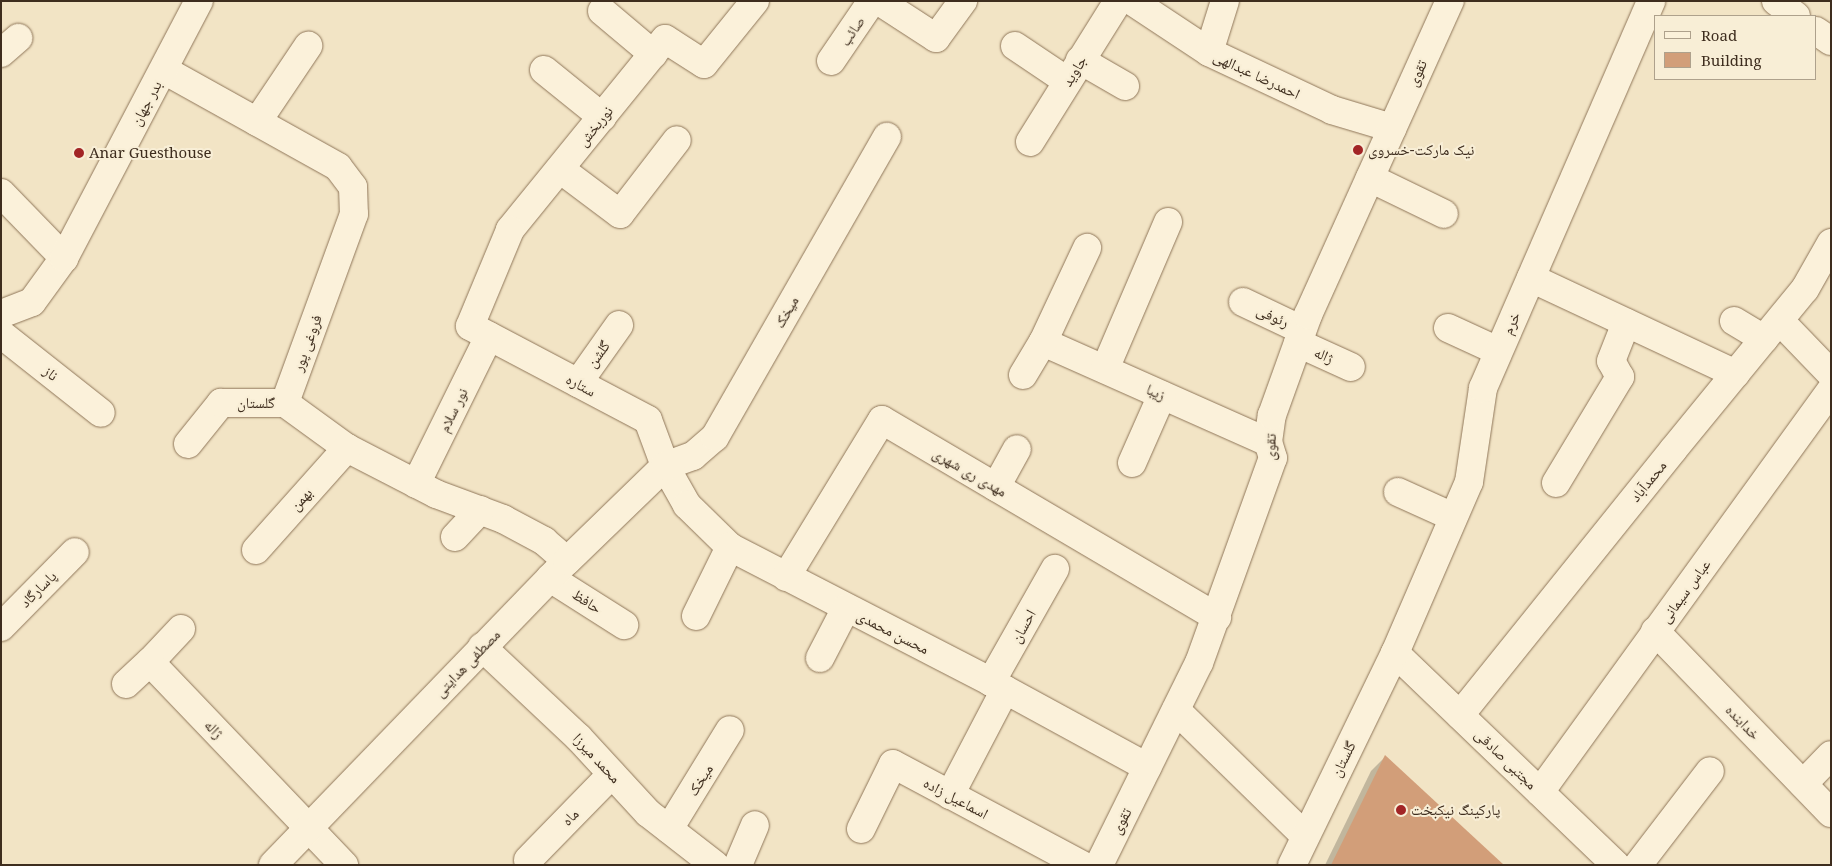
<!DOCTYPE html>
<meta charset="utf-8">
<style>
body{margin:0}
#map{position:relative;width:1832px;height:866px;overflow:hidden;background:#f2e4c5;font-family:"Noto Serif","Noto Naskh Arabic",serif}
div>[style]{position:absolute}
.shadow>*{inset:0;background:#0003}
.building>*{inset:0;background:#d29e79}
.roads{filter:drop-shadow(0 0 1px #8f7659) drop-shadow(0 0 1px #8f7659)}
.minor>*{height:28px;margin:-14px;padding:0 14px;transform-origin:14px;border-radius:14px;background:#fbf1da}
.secondary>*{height:28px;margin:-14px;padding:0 14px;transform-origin:14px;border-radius:14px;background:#fbf1da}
.dots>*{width:14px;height:14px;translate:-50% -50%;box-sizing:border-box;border:2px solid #f8eed6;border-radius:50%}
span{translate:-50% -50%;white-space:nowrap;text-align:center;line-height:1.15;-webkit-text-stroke:4px #f8eed6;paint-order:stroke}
.street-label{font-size:15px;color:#3e2d1e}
.poi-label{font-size:15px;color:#3e2d1e}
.left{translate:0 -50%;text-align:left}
.frame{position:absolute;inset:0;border:2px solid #3e2d1e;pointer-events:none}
.legend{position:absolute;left:1654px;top:15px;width:162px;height:65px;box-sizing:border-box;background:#f8eed6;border:1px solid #aea18c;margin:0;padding:6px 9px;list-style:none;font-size:15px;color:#3e2d1e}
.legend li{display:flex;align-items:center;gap:10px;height:25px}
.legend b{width:25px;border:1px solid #aea18c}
</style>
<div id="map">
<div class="shadow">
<i style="clip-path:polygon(1385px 757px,1502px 865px,1325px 865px,1371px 771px)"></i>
</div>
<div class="building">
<i style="clip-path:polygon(1385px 755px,1504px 865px,1331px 865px)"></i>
</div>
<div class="roads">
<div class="minor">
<i style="left:755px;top:1px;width:81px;rotate:129deg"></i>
<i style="left:704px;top:64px;width:46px;rotate:-147.3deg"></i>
<i style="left:665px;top:39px;width:246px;rotate:129.1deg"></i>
<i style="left:510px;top:230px;width:104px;rotate:112.6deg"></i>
<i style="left:470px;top:326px;width:201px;rotate:27.8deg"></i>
<i style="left:648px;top:420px;width:49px;rotate:69.7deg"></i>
<i style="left:665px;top:466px;width:45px;rotate:60.6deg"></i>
<i style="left:687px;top:505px;width:60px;rotate:44.3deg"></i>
<i style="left:730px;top:547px;width:294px;rotate:27.3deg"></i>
<i style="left:991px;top:682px;width:178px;rotate:28.6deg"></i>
<i style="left:879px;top:1px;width:68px;rotate:33deg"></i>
<i style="left:936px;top:38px;width:46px;rotate:-53.9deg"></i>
<i style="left:1132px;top:1px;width:92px;rotate:33.5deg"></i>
<i style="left:1209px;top:52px;width:136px;rotate:25.2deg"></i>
<i style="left:1332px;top:110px;width:63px;rotate:16.7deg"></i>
<i style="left:602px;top:11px;width:67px;rotate:40.1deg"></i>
<i style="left:1015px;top:46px;width:63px;rotate:33.9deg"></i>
<i style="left:1209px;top:52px;width:53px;rotate:-72.6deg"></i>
<i style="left:1px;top:53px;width:23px;rotate:-41deg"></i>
<i style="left:1080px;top:60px;width:52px;rotate:30deg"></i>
<i style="left:831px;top:61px;width:73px;rotate:-55.7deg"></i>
<i style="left:164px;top:70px;width:199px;rotate:29.1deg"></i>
<i style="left:338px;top:167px;width:25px;rotate:53deg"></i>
<i style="left:353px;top:187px;width:27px;rotate:88deg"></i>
<i style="left:354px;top:214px;width:201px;rotate:110.1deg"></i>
<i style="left:285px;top:403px;width:77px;rotate:36deg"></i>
<i style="left:347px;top:448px;width:100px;rotate:27.3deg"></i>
<i style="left:436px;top:494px;width:72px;rotate:20.5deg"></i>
<i style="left:503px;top:519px;width:47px;rotate:28.2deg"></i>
<i style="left:544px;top:541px;width:30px;rotate:41deg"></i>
<i style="left:544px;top:70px;width:75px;rotate:39deg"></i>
<i style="left:257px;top:122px;width:92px;rotate:-56.1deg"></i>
<i style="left:1030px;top:142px;width:166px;rotate:-58deg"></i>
<i style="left:560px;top:169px;width:75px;rotate:36.9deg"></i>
<i style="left:620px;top:214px;width:93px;rotate:-52.4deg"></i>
<i style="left:1370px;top:178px;width:82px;rotate:25.9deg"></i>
<i style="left:1px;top:193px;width:91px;rotate:45.9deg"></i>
<i style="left:1531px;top:278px;width:226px;rotate:25.1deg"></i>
<i style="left:1243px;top:302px;width:65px;rotate:25.4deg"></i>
<i style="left:1px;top:314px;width:33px;rotate:-21deg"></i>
<i style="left:32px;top:302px;width:54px;rotate:-54deg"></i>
<i style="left:64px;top:258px;width:290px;rotate:-62.3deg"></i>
<i style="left:1734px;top:321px;width:35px;rotate:31deg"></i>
<i style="left:1780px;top:321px;width:74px;rotate:46.1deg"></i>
<i style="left:1448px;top:328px;width:55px;rotate:24.7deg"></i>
<i style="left:1px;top:334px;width:127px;rotate:38.3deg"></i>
<i style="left:1043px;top:342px;width:246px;rotate:24deg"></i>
<i style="left:1298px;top:343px;width:58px;rotate:24.4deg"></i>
<i style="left:1105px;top:369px;width:160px;rotate:-66.8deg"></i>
<i style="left:1023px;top:375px;width:39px;rotate:-59deg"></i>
<i style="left:1043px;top:342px;width:104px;rotate:-64.9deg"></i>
<i style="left:578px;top:383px;width:71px;rotate:-54.7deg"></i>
<i style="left:188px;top:444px;width:53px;rotate:-51.2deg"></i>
<i style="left:221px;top:403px;width:64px"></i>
<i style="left:1132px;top:463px;width:74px;rotate:-66.2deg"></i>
<i style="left:1556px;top:483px;width:124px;rotate:-58.9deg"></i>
<i style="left:1620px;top:377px;width:18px;rotate:-119deg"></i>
<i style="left:1611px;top:361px;width:41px;rotate:-68.5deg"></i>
<i style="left:416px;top:484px;width:165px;rotate:-63.7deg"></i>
<i style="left:996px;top:487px;width:43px;rotate:-61.1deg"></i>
<i style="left:1398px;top:492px;width:60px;rotate:24.4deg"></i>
<i style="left:455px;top:537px;width:37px;rotate:-47deg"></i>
<i style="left:256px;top:550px;width:137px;rotate:-48.3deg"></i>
<i style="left:786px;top:577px;width:184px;rotate:-58.6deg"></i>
<i style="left:882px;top:420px;width:389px;rotate:30.5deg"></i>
<i style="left:550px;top:578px;width:88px;rotate:32.4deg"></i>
<i style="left:696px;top:616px;width:77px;rotate:-63.8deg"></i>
<i style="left:1px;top:627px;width:105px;rotate:-45.4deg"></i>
<i style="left:181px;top:629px;width:45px;rotate:133.2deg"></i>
<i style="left:150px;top:662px;width:281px;rotate:46.3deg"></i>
<i style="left:1655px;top:631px;width:253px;rotate:46deg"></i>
<i style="left:482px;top:647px;width:132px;rotate:43.2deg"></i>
<i style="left:578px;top:737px;width:103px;rotate:47.4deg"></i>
<i style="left:648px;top:813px;width:85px;rotate:37.8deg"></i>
<i style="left:1395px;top:653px;width:306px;rotate:43.8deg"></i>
<i style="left:820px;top:658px;width:56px;rotate:-62.5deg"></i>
<i style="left:991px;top:682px;width:130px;rotate:-60.5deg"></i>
<i style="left:126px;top:684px;width:33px;rotate:-43deg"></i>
<i style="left:1176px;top:710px;width:180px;rotate:44.3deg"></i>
<i style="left:1460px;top:715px;width:340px;rotate:-51.2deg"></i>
<i style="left:1673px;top:450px;width:208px;rotate:-50.7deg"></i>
<i style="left:1805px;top:289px;width:53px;rotate:-60.5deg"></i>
<i style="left:1803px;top:784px;width:40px;rotate:-46deg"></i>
<i style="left:1540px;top:792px;width:496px;rotate:-54.1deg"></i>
<i style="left:950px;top:795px;width:119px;rotate:-62.4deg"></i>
<i style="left:669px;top:829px;width:116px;rotate:-58.4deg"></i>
<i style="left:861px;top:829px;width:72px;rotate:-63.8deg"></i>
<i style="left:893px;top:764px;width:214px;rotate:28.1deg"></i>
<i style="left:528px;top:860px;width:120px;rotate:-45.7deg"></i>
<i style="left:273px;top:865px;width:423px;rotate:-46deg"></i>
<i style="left:567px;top:561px;width:136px;rotate:-44.1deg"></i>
<i style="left:665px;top:466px;width:30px;rotate:-20deg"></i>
<i style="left:693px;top:456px;width:29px;rotate:-41deg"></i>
<i style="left:715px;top:437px;width:346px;rotate:-60.2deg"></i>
<i style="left:738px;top:865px;width:43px;rotate:-67deg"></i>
<i style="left:1099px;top:865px;width:225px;rotate:-63.7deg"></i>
<i style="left:1199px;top:663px;width:218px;rotate:-70.2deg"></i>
<i style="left:1273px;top:458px;width:17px;rotate:-107deg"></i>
<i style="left:1268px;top:442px;width:27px;rotate:-82deg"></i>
<i style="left:1272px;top:415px;width:106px;rotate:-70.2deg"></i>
<i style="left:1308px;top:315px;width:345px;rotate:-65.7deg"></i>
<i style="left:1292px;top:865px;width:236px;rotate:-64.1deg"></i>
<i style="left:1395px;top:653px;width:186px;rotate:-66.6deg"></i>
<i style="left:1469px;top:482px;width:95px;rotate:-81.5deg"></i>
<i style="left:1483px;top:388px;width:422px;rotate:-66.5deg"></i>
<i style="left:1638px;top:865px;width:118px;rotate:-52.5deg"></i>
</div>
<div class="secondary">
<i style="left:1776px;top:1px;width:25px;rotate:37deg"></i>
<i style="left:1816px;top:31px;width:18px;rotate:34deg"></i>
</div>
</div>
<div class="dots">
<i style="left:1358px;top:150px;background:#a22526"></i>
<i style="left:79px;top:153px;background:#a22526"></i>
<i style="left:1401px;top:810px;background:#a22526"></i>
</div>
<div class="street-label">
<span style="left:852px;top:31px;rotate:-56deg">صائب</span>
<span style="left:1074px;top:71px;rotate:-58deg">جاوید</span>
<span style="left:1417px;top:73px;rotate:-66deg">تقوی</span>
<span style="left:1257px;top:75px;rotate:25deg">احمدرضا عبدالهی</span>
<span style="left:146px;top:103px;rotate:-62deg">بدر جهان</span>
<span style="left:595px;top:126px;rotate:-51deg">نوربخش</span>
<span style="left:786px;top:312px;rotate:-60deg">میخک</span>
<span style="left:1273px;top:316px;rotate:25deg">رئوفی</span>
<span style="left:1511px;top:323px;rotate:-66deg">خرم</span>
<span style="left:307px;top:343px;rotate:-70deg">فروغی پور</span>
<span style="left:598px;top:354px;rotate:-54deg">گلشن</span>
<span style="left:1324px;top:355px;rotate:24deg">ژاله</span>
<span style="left:51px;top:373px;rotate:39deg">ناز</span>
<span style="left:581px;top:385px;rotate:28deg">ستاره</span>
<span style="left:1156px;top:392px;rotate:24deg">زیبا</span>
<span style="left:256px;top:403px">گلستان</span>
<span style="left:453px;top:410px;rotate:-64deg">نور سلام</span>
<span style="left:1270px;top:447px;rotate:-88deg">تقوی</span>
<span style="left:970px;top:472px;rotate:30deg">مهدی ری شهری</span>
<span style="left:1648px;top:481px;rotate:-51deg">محمدآباد</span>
<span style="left:301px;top:499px;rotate:-48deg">بهمن</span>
<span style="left:38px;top:589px;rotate:-45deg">پاسارگاد</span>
<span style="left:1685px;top:591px;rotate:-54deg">عباس سیمانی</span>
<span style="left:587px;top:601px;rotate:33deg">حافظ</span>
<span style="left:1023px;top:626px;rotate:-61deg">احسان</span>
<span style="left:893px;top:632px;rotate:27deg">محسن محمدی</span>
<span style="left:467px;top:663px;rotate:-46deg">مصطفی هدایتی</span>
<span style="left:1743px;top:722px;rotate:46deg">خدابنده</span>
<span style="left:214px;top:729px;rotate:46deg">ژاله</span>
<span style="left:597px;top:758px;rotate:47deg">محمد میرزا</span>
<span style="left:1343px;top:759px;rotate:-64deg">گلستان</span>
<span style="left:1506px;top:759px;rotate:44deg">مجتبی صادقی</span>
<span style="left:700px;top:780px;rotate:-58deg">میخک</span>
<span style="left:956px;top:798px;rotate:28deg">اسماعیل زاده</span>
<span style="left:570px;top:817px;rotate:-46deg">ماه</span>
<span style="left:1121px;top:821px;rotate:-63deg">تقوی</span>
</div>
<div class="poi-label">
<span class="left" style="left:1368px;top:150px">نیک مارکت-خسروی</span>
<span class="left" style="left:89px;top:153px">Anar Guesthouse</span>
<span class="left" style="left:1411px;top:810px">پارکینگ نیکبخت</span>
</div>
<div class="frame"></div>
<ul class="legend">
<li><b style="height:6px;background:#fbf1da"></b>Road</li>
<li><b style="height:14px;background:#d29e79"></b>Building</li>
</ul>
</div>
